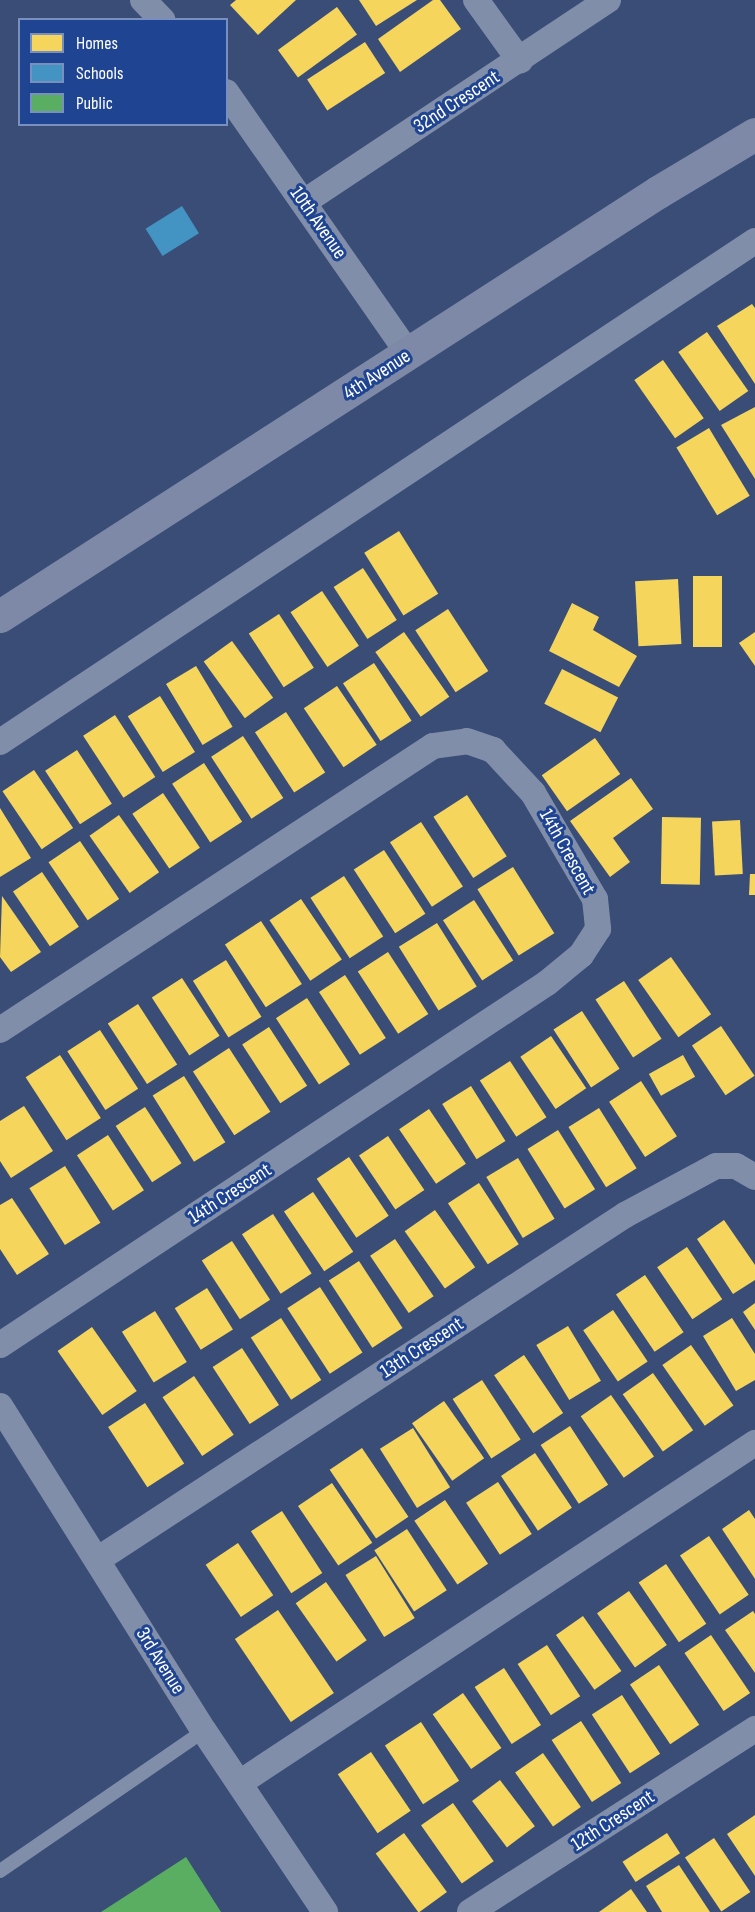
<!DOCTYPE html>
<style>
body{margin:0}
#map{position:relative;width:755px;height:1912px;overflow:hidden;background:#394d77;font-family:"Sofia Sans Condensed",sans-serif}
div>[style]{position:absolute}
.homes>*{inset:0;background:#f6d55c;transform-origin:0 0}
.schools>*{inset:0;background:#4393c3;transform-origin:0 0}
.public>*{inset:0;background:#5aae61}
.lane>*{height:14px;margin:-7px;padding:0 7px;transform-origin:7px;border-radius:7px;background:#818eaa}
.street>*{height:26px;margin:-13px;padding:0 13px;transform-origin:13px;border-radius:13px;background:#818eaa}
.secondary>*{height:33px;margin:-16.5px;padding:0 16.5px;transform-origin:16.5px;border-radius:16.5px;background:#7d89a6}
span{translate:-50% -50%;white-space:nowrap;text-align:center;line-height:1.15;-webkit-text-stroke:6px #1f4491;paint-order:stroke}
.street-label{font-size:20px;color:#fff}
.legend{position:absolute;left:18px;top:18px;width:210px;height:108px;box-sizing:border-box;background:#1f4491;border:2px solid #798fbd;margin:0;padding:8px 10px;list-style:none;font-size:18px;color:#fff}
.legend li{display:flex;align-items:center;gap:12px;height:30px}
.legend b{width:30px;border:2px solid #798fbd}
</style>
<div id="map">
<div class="homes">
<i style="clip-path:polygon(236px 0,296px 0,258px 35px,230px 5px)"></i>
<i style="clip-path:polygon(359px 0,417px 0,376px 26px)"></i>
<i style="clip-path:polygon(433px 0,440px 0,461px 29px,400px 72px,378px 39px)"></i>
<i style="left:337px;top:7px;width:34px;height:73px;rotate:54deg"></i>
<i style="left:365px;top:42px;width:37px;height:69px;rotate:57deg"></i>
<i style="clip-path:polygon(752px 304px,755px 308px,755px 384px,717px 326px)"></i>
<i style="left:707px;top:332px;width:72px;height:35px;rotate:55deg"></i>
<i style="left:663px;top:360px;width:71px;height:35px;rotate:55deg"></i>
<i style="clip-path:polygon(755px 407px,755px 479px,721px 425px)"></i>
<i style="left:709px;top:428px;width:79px;height:38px;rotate:59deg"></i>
<i style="left:399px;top:531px;width:74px;height:41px;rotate:58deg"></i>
<i style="left:363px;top:568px;width:62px;height:35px;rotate:57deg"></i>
<i style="left:693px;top:576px;width:29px;height:71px"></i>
<i style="left:678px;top:579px;width:65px;height:43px;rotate:87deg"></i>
<i style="left:322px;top:591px;width:66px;height:38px;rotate:56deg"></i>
<i style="clip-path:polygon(572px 603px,599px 617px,593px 630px,637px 656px,619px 687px,549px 651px)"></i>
<i style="left:448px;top:609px;width:74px;height:39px;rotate:57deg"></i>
<i style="left:279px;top:614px;width:64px;height:36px;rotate:57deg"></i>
<i style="left:404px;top:632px;width:79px;height:35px;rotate:55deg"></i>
<i style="clip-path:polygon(755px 632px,755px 666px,739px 643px)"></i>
<i style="left:232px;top:641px;width:70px;height:35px;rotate:54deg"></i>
<i style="left:374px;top:663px;width:69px;height:37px;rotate:57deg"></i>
<i style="left:196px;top:666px;width:71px;height:35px;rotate:59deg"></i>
<i style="left:562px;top:669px;width:63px;height:39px;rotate:27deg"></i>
<i style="left:337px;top:686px;width:71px;height:40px;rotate:56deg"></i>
<i style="left:160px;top:696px;width:66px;height:38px;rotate:58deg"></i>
<i style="left:286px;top:712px;width:72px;height:37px;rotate:57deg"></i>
<i style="left:115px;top:715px;width:74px;height:38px;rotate:57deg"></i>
<i style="left:243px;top:736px;width:74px;height:38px;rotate:57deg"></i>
<i style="left:595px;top:738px;width:44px;height:65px;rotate:55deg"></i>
<i style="left:77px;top:750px;width:64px;height:38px;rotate:57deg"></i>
<i style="left:204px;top:763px;width:70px;height:38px;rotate:57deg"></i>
<i style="left:34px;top:770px;width:70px;height:38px;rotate:56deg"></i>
<i style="clip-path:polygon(631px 778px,653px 809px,613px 838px,630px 862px,610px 877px,570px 821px)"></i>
<i style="left:163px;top:793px;width:66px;height:37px;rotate:56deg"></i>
<i style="left:467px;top:795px;width:73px;height:40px;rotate:57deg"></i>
<i style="clip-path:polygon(0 808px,31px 858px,0 877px)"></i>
<i style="left:119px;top:815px;width:70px;height:36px;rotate:55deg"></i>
<i style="left:662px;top:817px;width:39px;height:67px;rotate:1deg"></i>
<i style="left:740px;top:820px;width:54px;height:28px;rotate:87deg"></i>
<i style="left:421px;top:822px;width:77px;height:37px;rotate:57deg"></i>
<i style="left:80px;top:841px;width:70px;height:38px;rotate:56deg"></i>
<i style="left:384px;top:850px;width:76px;height:36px;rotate:57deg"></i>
<i style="left:513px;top:867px;width:78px;height:42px;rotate:58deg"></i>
<i style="left:42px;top:872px;width:66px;height:35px;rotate:56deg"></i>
<i style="clip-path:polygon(750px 874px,755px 874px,755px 895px,749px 895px)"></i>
<i style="left:344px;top:876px;width:72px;height:40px;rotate:57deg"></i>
<i style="clip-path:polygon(2px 896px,41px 952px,11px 972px,0 957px)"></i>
<i style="left:301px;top:899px;width:73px;height:38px;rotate:56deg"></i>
<i style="left:474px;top:900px;width:72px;height:37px;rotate:57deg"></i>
<i style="left:261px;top:921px;width:75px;height:43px;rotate:57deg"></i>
<i style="left:437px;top:923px;width:75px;height:45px;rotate:58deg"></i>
<i style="left:388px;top:952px;width:74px;height:36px;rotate:57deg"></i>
<i style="left:671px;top:957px;width:70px;height:40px;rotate:55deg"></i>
<i style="left:226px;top:960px;width:67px;height:39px;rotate:58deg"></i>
<i style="left:345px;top:975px;width:75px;height:31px;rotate:57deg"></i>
<i style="left:182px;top:978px;width:69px;height:36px;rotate:57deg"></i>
<i style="left:624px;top:981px;width:69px;height:34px;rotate:57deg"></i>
<i style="left:307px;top:998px;width:79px;height:37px;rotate:57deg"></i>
<i style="left:138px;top:1004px;width:72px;height:36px;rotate:57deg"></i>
<i style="left:582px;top:1011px;width:69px;height:34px;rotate:57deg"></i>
<i style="left:721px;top:1026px;width:60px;height:35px;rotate:56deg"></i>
<i style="left:269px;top:1027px;width:70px;height:32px;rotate:57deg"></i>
<i style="left:100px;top:1030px;width:70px;height:39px;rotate:57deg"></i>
<i style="left:551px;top:1036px;width:63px;height:37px;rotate:56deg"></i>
<i style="left:229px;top:1048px;width:76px;height:43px;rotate:57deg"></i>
<i style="left:60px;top:1055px;width:75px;height:41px;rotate:57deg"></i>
<i style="left:683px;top:1055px;width:25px;height:39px;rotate:61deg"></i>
<i style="left:510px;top:1061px;width:67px;height:36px;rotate:57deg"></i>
<i style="left:184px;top:1076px;width:78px;height:37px;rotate:58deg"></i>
<i style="left:641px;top:1081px;width:66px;height:38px;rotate:57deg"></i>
<i style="left:471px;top:1086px;width:65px;height:34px;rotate:58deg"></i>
<i style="clip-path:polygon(24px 1106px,53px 1151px,11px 1178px,0 1161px,0 1121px)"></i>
<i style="left:145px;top:1107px;width:67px;height:35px;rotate:57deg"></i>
<i style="left:599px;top:1108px;width:71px;height:36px;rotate:58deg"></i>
<i style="left:429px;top:1109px;width:66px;height:36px;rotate:56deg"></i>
<i style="left:558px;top:1130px;width:70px;height:36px;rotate:58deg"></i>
<i style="left:108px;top:1135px;width:66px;height:37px;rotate:57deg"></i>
<i style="left:388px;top:1136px;width:65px;height:35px;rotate:56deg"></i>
<i style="left:349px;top:1157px;width:71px;height:39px;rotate:56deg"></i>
<i style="left:518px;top:1158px;width:71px;height:37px;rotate:59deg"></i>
<i style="left:65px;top:1166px;width:67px;height:42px;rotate:58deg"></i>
<i style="left:479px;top:1183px;width:73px;height:37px;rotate:57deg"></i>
<i style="left:313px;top:1192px;width:72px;height:35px;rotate:56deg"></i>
<i style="clip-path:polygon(12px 1198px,49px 1254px,17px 1275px,0 1249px,0 1205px)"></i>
<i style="left:435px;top:1210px;width:70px;height:37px;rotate:55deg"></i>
<i style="left:273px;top:1214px;width:71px;height:37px;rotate:57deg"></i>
<i style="clip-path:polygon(724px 1220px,755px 1265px,755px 1280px,733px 1294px,697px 1239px)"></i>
<i style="left:395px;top:1239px;width:69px;height:30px;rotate:56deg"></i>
<i style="left:232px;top:1241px;width:70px;height:36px;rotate:57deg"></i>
<i style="left:687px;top:1247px;width:63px;height:36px;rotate:56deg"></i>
<i style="left:359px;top:1261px;width:80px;height:36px;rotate:57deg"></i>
<i style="left:645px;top:1275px;width:69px;height:35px;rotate:56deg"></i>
<i style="left:320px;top:1287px;width:78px;height:39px;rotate:57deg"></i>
<i style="left:207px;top:1288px;width:49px;height:38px;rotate:58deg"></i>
<i style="clip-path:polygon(755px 1303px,755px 1330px,743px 1312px)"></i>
<i style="left:613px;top:1310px;width:62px;height:36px;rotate:56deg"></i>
<i style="left:155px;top:1311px;width:60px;height:39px;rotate:58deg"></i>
<i style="left:281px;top:1318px;width:74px;height:36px;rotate:57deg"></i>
<i style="clip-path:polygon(732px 1318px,755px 1354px,755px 1380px,736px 1391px,703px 1336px)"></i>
<i style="left:568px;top:1326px;width:64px;height:37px;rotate:59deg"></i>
<i style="left:92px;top:1327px;width:78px;height:42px;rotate:55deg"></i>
<i style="left:691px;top:1345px;width:74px;height:35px;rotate:55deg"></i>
<i style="left:242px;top:1348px;width:68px;height:35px;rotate:57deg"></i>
<i style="left:524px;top:1355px;width:70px;height:36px;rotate:56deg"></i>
<i style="left:653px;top:1373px;width:70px;height:37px;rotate:55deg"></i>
<i style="left:194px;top:1376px;width:71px;height:38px;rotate:56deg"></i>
<i style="left:482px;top:1380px;width:71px;height:35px;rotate:57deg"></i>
<i style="left:611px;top:1395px;width:75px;height:37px;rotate:55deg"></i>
<i style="left:444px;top:1401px;width:70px;height:39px;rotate:55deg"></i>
<i style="left:145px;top:1403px;width:72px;height:44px;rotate:57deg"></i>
<i style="left:570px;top:1426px;width:70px;height:35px;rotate:57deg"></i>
<i style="left:413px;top:1428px;width:70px;height:39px;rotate:58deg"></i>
<i style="left:362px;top:1448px;width:83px;height:39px;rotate:56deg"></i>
<i style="left:535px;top:1453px;width:66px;height:41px;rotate:56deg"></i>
<i style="left:498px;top:1482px;width:62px;height:38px;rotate:57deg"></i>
<i style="left:332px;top:1483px;width:72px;height:41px;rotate:56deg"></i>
<i style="left:445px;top:1500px;width:77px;height:37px;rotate:56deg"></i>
<i style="clip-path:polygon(749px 1510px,755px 1519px,755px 1579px,722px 1529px)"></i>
<i style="left:282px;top:1511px;width:74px;height:37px;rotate:57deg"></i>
<i style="left:407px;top:1529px;width:73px;height:39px;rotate:57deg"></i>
<i style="left:709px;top:1536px;width:71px;height:35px;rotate:56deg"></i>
<i style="left:238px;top:1543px;width:63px;height:39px;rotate:56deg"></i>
<i style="left:376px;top:1556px;width:73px;height:36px;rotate:58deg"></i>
<i style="left:666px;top:1564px;width:72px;height:33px;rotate:56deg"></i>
<i style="left:326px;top:1582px;width:71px;height:37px;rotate:55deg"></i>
<i style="left:629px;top:1591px;width:66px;height:39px;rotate:55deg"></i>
<i style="left:278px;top:1610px;width:100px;height:52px;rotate:56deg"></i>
<i style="clip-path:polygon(753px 1611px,755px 1614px,755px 1673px,725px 1630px)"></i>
<i style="left:583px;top:1616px;width:67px;height:33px;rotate:55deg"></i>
<i style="left:711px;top:1635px;width:70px;height:32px;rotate:56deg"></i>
<i style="left:547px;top:1645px;width:61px;height:35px;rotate:57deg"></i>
<i style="left:659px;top:1665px;width:72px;height:35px;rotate:56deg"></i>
<i style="left:504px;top:1668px;width:68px;height:35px;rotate:57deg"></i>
<i style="left:463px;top:1693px;width:67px;height:37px;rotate:55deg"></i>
<i style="left:622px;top:1695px;width:70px;height:36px;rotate:57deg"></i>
<i style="left:581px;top:1721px;width:74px;height:35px;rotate:57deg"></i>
<i style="left:421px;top:1722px;width:70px;height:43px;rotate:57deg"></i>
<i style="left:371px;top:1752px;width:71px;height:40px;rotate:56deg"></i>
<i style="left:543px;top:1753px;width:66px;height:34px;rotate:55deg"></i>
<i style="left:500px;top:1780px;width:58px;height:35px;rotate:53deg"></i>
<i style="left:453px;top:1803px;width:71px;height:39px;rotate:55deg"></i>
<i style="clip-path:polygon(755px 1815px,755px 1876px,727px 1834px)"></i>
<i style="left:404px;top:1833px;width:73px;height:35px;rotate:54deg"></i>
<i style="left:667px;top:1833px;width:24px;height:53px;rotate:57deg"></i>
<i style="left:714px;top:1838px;width:65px;height:35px;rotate:56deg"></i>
<i style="clip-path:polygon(679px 1865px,710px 1912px,662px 1912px,646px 1886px)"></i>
<i style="clip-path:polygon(631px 1889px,647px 1912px,599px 1912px)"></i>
</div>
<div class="schools">
<i style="left:182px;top:206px;width:32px;height:43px;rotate:58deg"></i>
</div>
<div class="public">
<i style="clip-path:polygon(186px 1857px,221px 1912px,101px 1912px)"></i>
</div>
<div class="lane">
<i style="left:0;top:1871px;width:247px;rotate:-34.5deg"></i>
</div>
<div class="street">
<i style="left:143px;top:0;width:28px;rotate:46deg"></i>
<i style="left:476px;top:0;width:75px;rotate:54.2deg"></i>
<i style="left:226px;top:92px;width:320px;rotate:55.1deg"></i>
<i style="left:304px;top:202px;width:365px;rotate:-33.6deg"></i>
<i style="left:0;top:742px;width:906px;rotate:-33.57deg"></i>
<i style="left:0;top:1030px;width:518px;rotate:-33.26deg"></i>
<i style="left:433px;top:746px;width:34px;rotate:-8deg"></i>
<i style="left:467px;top:741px;width:28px;rotate:19deg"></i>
<i style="left:493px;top:750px;width:59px;rotate:47.1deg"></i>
<i style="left:533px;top:793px;width:123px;rotate:59.7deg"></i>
<i style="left:595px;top:899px;width:30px;rotate:84deg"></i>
<i style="left:598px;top:929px;width:31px;rotate:123deg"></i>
<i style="left:581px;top:955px;width:44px;rotate:140.5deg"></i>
<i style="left:547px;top:983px;width:656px;rotate:146.5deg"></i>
<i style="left:0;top:1406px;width:384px;rotate:57.9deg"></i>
<i style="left:204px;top:1731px;width:218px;rotate:56.2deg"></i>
<i style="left:97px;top:1560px;width:631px;rotate:-33.16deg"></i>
<i style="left:625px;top:1215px;width:103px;rotate:-28.3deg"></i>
<i style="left:716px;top:1166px;width:20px"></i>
<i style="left:736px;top:1166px;width:22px;rotate:30deg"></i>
<i style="left:241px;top:1782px;width:616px;rotate:-33.41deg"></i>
<i style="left:470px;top:1912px;width:339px;rotate:-32.7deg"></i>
</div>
<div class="secondary">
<i style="left:0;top:616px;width:783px;rotate:-32.8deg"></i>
<i style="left:658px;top:192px;width:113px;rotate:-30.9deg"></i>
</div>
<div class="street-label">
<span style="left:457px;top:102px;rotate:-33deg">32nd Crescent</span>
<span style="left:318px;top:223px;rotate:55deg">10th Avenue</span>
<span style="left:377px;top:375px;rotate:-33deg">4th Avenue</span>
<span style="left:567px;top:852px;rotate:61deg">14th Crescent</span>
<span style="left:230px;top:1194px;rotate:-33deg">14th Crescent</span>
<span style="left:422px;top:1348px;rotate:-33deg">13th Crescent</span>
<span style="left:160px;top:1661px;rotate:58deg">3rd Avenue</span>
<span style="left:613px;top:1821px;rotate:-33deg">12th Crescent</span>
</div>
<ul class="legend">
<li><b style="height:16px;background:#f6d55c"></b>Homes</li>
<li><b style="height:16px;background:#4393c3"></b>Schools</li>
<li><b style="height:16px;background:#5aae61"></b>Public</li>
</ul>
</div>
